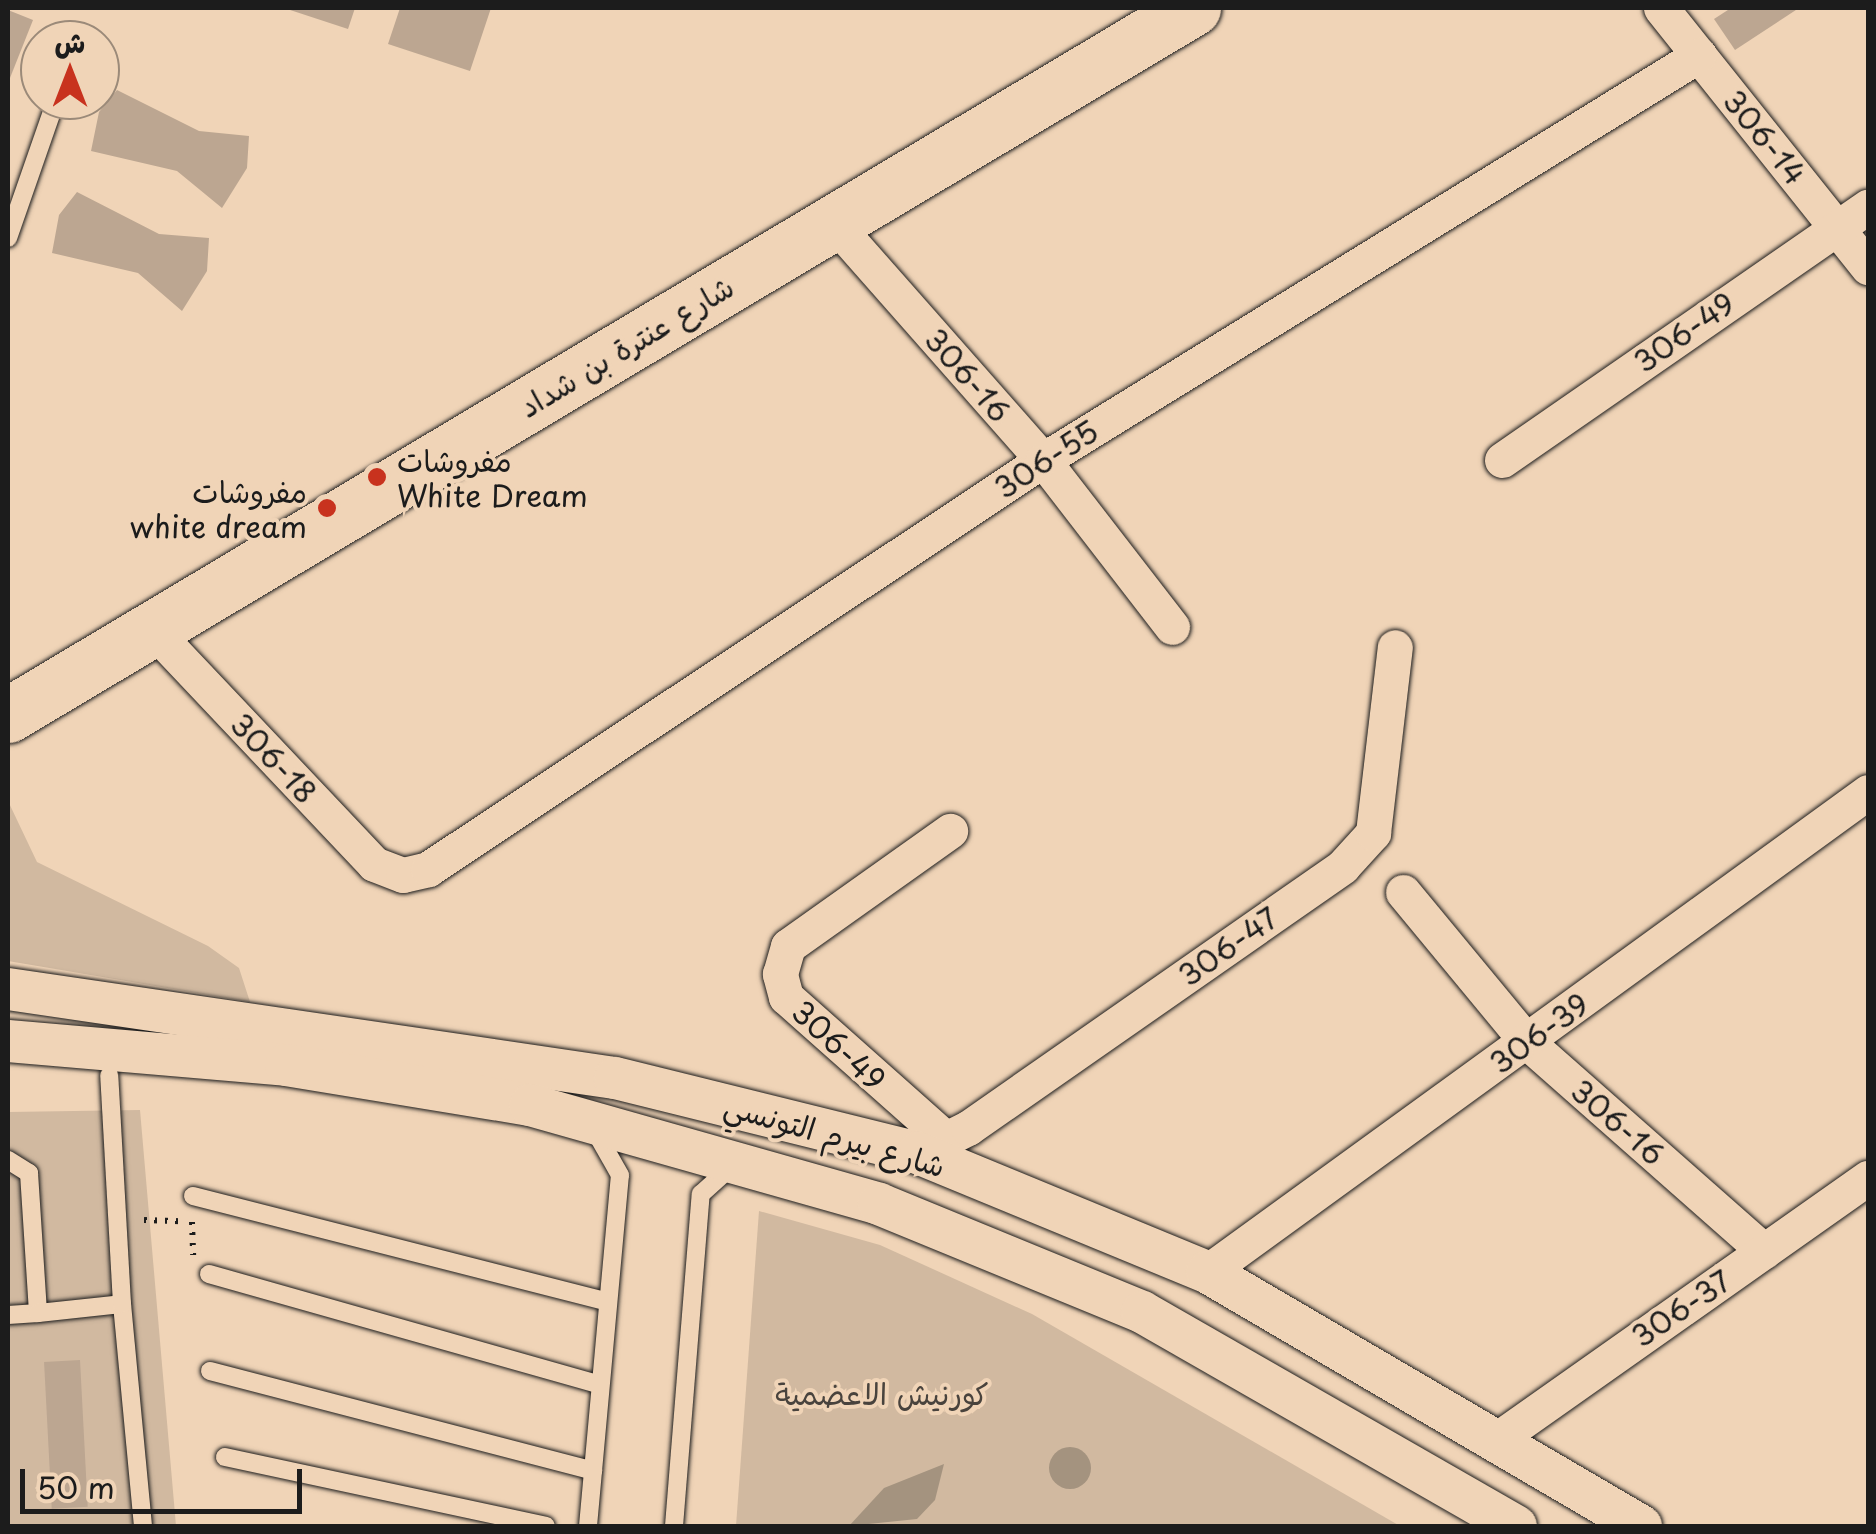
<!DOCTYPE html>
<meta charset="utf-8">
<style>
body{margin:0}
#map{position:relative;width:1876px;height:1534px;overflow:hidden;background:#f0d4b7;font-family:"Playpen Sans","Playpen Sans Arabic",sans-serif}
div>[style]{position:absolute}
.green>*{inset:0;background:#d1b9a0}
.water>*{inset:0;background:#a4937f}
.round{border-radius:50%}
.building>*{inset:0;background:#bca691;transform-origin:0 0}
.path>*{height:6px;margin-top:-3px;transform-origin:0;background:repeating-linear-gradient(90deg,#1c1c1c 0 2.5px,transparent 0 10.5px)}
.roads{filter:drop-shadow(0 0 2px #1c1c1c) drop-shadow(0 0 2px #1c1c1c)}
.service>*{height:18px;margin:-9px;padding:0 9px;transform-origin:9px;border-radius:9px;background:#f0d4b7}
.minor>*{height:35px;margin:-17.5px;padding:0 17.5px;transform-origin:17.5px;border-radius:17.5px;background:#f0d4b7}
.tertiary>*{height:42px;margin:-21px;padding:0 21px;transform-origin:21px;border-radius:21px;background:#f0d4b7}
.primary>*{height:55px;margin:-27.5px;padding:0 27.5px;transform-origin:27.5px;border-radius:27.5px;background:#f0d4b7}
.dots>*{width:28px;height:28px;translate:-50% -50%;box-sizing:border-box;border:5px solid #f0d4b7;border-radius:50%}
span{translate:-50% -50%;white-space:nowrap;text-align:center;line-height:1.15;-webkit-text-stroke:8px #f0d4b7;paint-order:stroke}
.street-label{font-size:30px;color:#1c1c1c}
.poi-label{font-size:30px;color:#1c1c1c}
.left{translate:0 -50%;text-align:left}
.right{translate:-100% -50%;text-align:right}
.park-label{font-size:30px;color:#49433d}
.frame{position:absolute;inset:0;border:10px solid #1c1c1c;pointer-events:none}
.north{position:absolute;left:20px;top:20px;width:100px;height:100px;box-sizing:border-box;background:#f0d4b7;border:2px solid #9b8a79;border-radius:50%;rotate:0deg;font-size:28px;font-weight:700;line-height:40px;text-align:center;color:#1c1c1c}
.north::after{content:'';display:block;margin:auto;width:35px;height:45px;background:#c8321e;clip-path:polygon(50% 0,100% 100%,50% 72%,0 100%)}
.scale{position:absolute;left:20px;top:1469px;width:282px;height:45px;box-sizing:border-box;border:5px solid #1c1c1c;border-top:0;padding-left:12px;font-size:30px;line-height:35px;white-space:nowrap;color:#1c1c1c;-webkit-text-stroke:8px #f0d4b7;paint-order:stroke}
</style>
<div id="map">
<div class="green">
<i style="clip-path:polygon(8px 801px,37px 862px,208px 946px,239px 968px,250px 1002px,8px 961px)"></i>
<i style="clip-path:polygon(140px 1110px,176px 1526px,8px 1526px,8px 1112px)"></i>
<i style="clip-path:polygon(759px 1211px,880px 1245px,1032px 1314px,1400px 1526px,736px 1526px)"></i>
</div>
<div class="water">
<i class="round" style="left:1049px;top:1447px;width:42px;height:42px"></i>
<i style="clip-path:polygon(944px 1464px,935px 1500px,917px 1519px,849px 1526px,884px 1488px)"></i>
</div>
<div class="building">
<i style="clip-path:polygon(284px 8px,355px 8px,348px 29px)"></i>
<i style="clip-path:polygon(400px 8px,491px 8px,470px 71px,388px 44px)"></i>
<i style="clip-path:polygon(1731px 8px,1799px 8px,1735px 50px,1714px 19px)"></i>
<i style="clip-path:polygon(8px 10px,33px 20px,8px 83px)"></i>
<i style="clip-path:polygon(117px 90px,199px 131px,249px 136px,247px 168px,222px 208px,177px 171px,91px 151px,99px 112px)"></i>
<i style="clip-path:polygon(77px 192px,159px 234px,209px 238px,207px 271px,182px 311px,138px 273px,52px 253px,59px 215px)"></i>
<i style="left:80px;top:1360px;width:147px;height:36px;rotate:87deg"></i>
</div>
<div class="path">
<i style="left:144px;top:1220px;width:37px;rotate:2deg"></i>
<i style="left:192px;top:1222px;width:33px;rotate:88deg"></i>
</div>
<div class="roads">
<div class="service">
<i style="left:8px;top:238px;width:146px;rotate:-70.8deg"></i>
<i style="left:8px;top:1160px;width:25px;rotate:32deg"></i>
<i style="left:29px;top:1173px;width:140px;rotate:86.3deg"></i>
<i style="left:38px;top:1313px;width:30px;rotate:176deg"></i>
<i style="left:193px;top:1196px;width:428px;rotate:14.3deg"></i>
<i style="left:209px;top:1274px;width:406px;rotate:15.8deg"></i>
<i style="left:122px;top:1304px;width:223px;rotate:84.6deg"></i>
<i style="left:38px;top:1313px;width:84px;rotate:-6.1deg"></i>
<i style="left:122px;top:1304px;width:229px;rotate:-93.2deg"></i>
<i style="left:210px;top:1371px;width:396px;rotate:14.6deg"></i>
<i style="left:225px;top:1457px;width:328px;rotate:12.1deg"></i>
<i style="left:588px;top:1526px;width:352px;rotate:-84.8deg"></i>
<i style="left:620px;top:1175px;width:51px;rotate:-119.6deg"></i>
<i style="left:674px;top:1526px;width:333px;rotate:-85.4deg"></i>
<i style="left:701px;top:1194px;width:39px;rotate:-42deg"></i>
</div>
<div class="minor">
<i style="left:1661px;top:8px;width:332px;rotate:51.4deg"></i>
<i style="left:833px;top:222px;width:317px;rotate:48.6deg"></i>
<i style="left:1043px;top:460px;width:211px;rotate:52.3deg"></i>
<i style="left:1502px;top:460px;width:445px;rotate:-34.7deg"></i>
<i style="left:152px;top:629px;width:323px;rotate:46.6deg"></i>
<i style="left:374px;top:864px;width:31px;rotate:21deg"></i>
<i style="left:403px;top:875px;width:26px;rotate:-13deg"></i>
<i style="left:428px;top:869px;width:739px;rotate:-33.63deg"></i>
<i style="left:1043px;top:460px;width:771px;rotate:-31.69deg"></i>
<i style="left:1403px;top:892px;width:195px;rotate:50.4deg"></i>
<i style="left:1527px;top:1042px;width:316px;rotate:41.4deg"></i>
<i style="left:946px;top:1139px;width:214px;rotate:-138.4deg"></i>
<i style="left:786px;top:997px;width:24px;rotate:-105deg"></i>
<i style="left:780px;top:974px;width:29px;rotate:-74deg"></i>
<i style="left:788px;top:946px;width:199px;rotate:-35.4deg"></i>
<i style="left:918px;top:1153px;width:56px;rotate:-26.6deg"></i>
<i style="left:968px;top:1128px;width:457px;rotate:-34.9deg"></i>
<i style="left:1343px;top:866px;width:45px;rotate:-47.7deg"></i>
<i style="left:1373px;top:833px;width:187px;rotate:-83.3deg"></i>
<i style="left:1207px;top:1272px;width:817px;rotate:-35.99deg"></i>
<i style="left:1496px;top:1440px;width:455px;rotate:-35.2deg"></i>
</div>
<div class="tertiary">
<i style="left:8px;top:989px;width:613px;rotate:8.34deg"></i>
<i style="left:615px;top:1078px;width:312px;rotate:13.9deg"></i>
<i style="left:918px;top:1153px;width:313px;rotate:22.4deg"></i>
<i style="left:1207px;top:1272px;width:503px;rotate:30.34deg"></i>
<i style="left:8px;top:1041px;width:279px;rotate:4.9deg"></i>
<i style="left:286px;top:1065px;width:247px;rotate:9.3deg"></i>
<i style="left:530px;top:1105px;width:363px;rotate:15.8deg"></i>
<i style="left:879px;top:1204px;width:284px;rotate:22.3deg"></i>
<i style="left:1142px;top:1312px;width:431px;rotate:29.8deg"></i>
</div>
<div class="primary">
<i style="left:8px;top:715px;width:1380px;rotate:-30.82deg"></i>
</div>
</div>
<div class="dots">
<i style="left:377px;top:477px;background:#c8321e"></i>
<i style="left:327px;top:508px;background:#c8321e"></i>
</div>
<div class="street-label">
<span style="left:1765px;top:137px;rotate:51deg">306-14</span>
<span style="left:1684px;top:332px;rotate:-35deg">306-49</span>
<span style="left:626px;top:346px;rotate:-31deg">شارع عنترة بن شداد</span>
<span style="left:968px;top:375px;rotate:49deg">306-16</span>
<span style="left:1046px;top:459px;rotate:-33deg">306-55</span>
<span style="left:274px;top:758px;rotate:47deg">306-18</span>
<span style="left:1228px;top:946px;rotate:-35deg">306-47</span>
<span style="left:1539px;top:1033px;rotate:-36deg">306-39</span>
<span style="left:839px;top:1045px;rotate:43deg">306-49</span>
<span style="left:1618px;top:1122px;rotate:41deg">306-16</span>
<span style="left:835px;top:1135px;rotate:16deg">شارع بيرم التونسي</span>
<span style="left:1681px;top:1308px;rotate:-34deg">306-37</span>
</div>
<div class="poi-label">
<span class="left" style="left:397px;top:477px">مفروشات<br>White Dream</span>
<span class="right" style="left:307px;top:508px">مفروشات<br>white dream</span>
</div>
<div class="park-label">
<span style="left:882px;top:1393px">كورنيش الاعضمية</span>
</div>
<div class="frame"></div>
<div class="north">ش</div>
<div class="scale">50 m</div>
</div>
